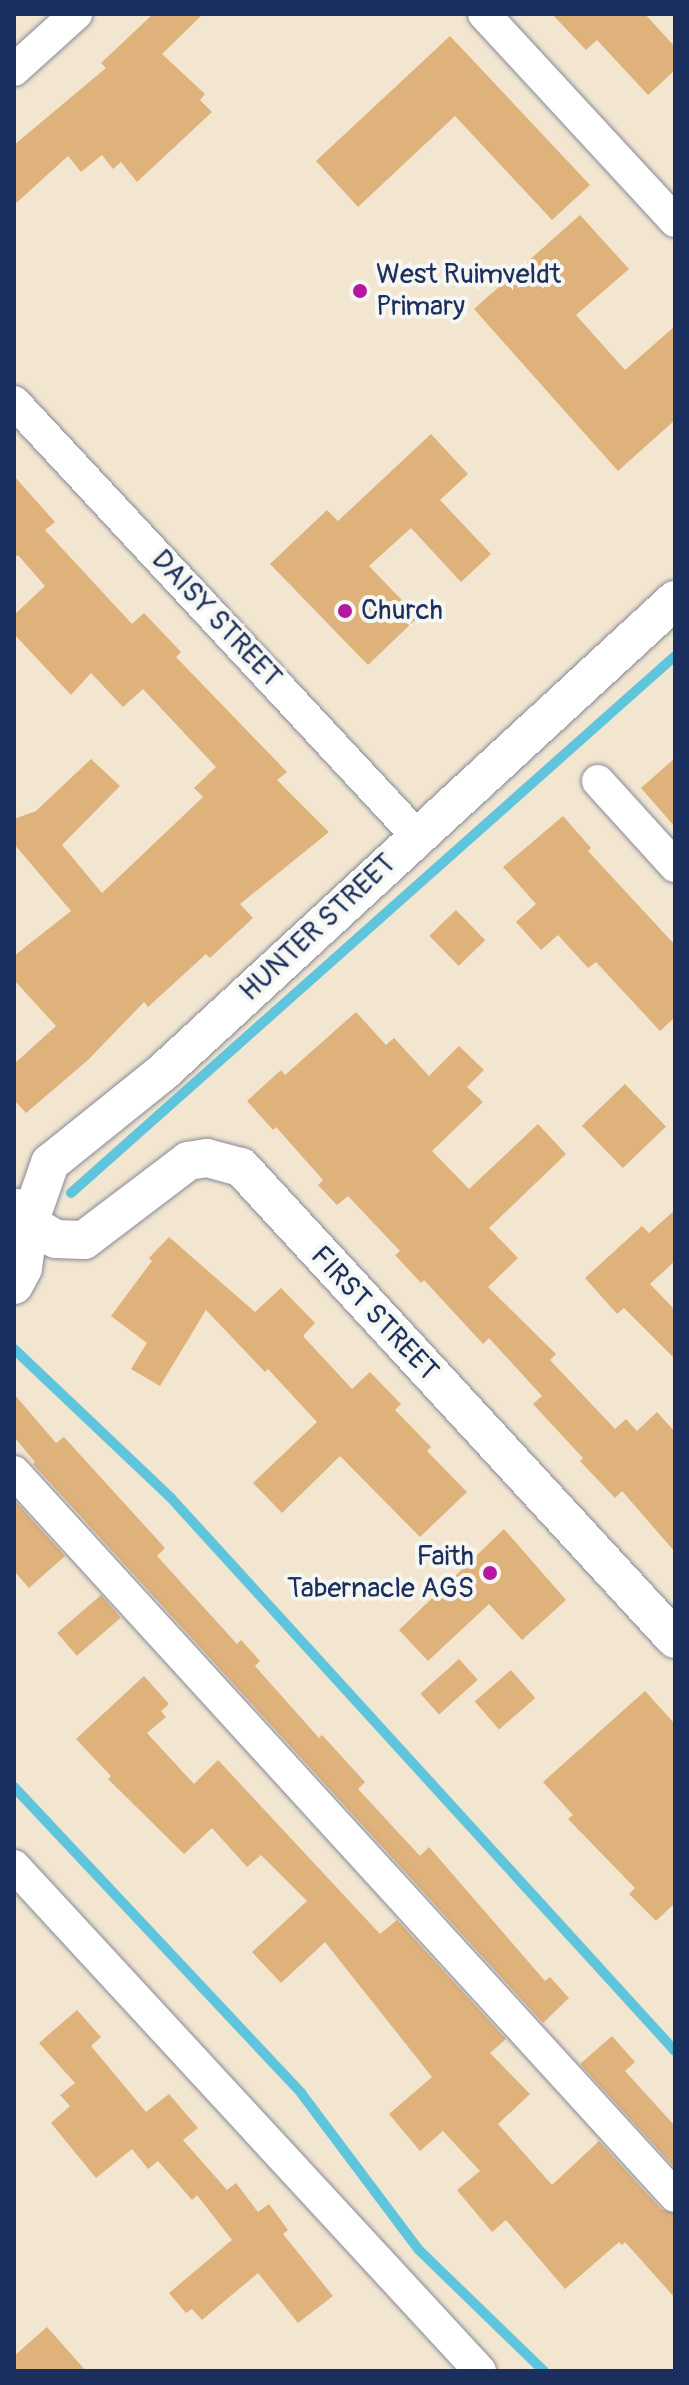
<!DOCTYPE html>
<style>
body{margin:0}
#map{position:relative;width:689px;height:2385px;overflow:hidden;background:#f2e6d1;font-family:Pangolin,sans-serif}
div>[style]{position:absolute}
.stream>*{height:10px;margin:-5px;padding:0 5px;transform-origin:5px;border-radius:5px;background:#5fc5dd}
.building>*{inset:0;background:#dfb17b;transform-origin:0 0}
.roads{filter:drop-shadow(0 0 2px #868a98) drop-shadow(0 0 2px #868a98)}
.minor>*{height:32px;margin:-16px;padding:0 16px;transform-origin:16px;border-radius:16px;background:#fff}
.tertiary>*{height:38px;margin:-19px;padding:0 19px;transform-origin:19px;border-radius:19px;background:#fff}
.dots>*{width:22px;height:22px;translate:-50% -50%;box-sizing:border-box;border:4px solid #f6f6f2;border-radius:50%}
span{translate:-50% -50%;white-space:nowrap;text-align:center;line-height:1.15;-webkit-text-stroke:8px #f6f6f2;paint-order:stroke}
.poi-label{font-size:28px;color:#1b2f5e}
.left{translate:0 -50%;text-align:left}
.right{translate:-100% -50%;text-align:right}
.street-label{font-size:28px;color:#1b2f5e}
.frame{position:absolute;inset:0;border:16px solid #1b2f5e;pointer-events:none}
</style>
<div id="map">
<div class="stream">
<i style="left:71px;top:1193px;width:808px;rotate:-41.64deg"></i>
<i style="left:14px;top:1349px;width:216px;rotate:43.5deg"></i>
<i style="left:171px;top:1498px;width:748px;rotate:47.65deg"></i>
<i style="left:14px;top:1787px;width:420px;rotate:46.8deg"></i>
<i style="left:301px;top:2093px;width:196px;rotate:53.1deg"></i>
<i style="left:419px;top:2250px;width:174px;rotate:44.1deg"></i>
</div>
<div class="building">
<i style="clip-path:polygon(153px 14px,203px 14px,162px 54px,205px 94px,200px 100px,212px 112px,137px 182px,121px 162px,113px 169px,102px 155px,81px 172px,68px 156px,14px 205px,14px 145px,106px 68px,101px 63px)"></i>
<i style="clip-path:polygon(552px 14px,645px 14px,675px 47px,675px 70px,648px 95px,597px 40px,586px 50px)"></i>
<i style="clip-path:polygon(450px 36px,590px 185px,552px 220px,455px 116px,358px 207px,316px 161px)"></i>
<i style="clip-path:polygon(580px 215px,629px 269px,576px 315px,625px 370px,675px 326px,675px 420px,618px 471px,474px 309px)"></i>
<i style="clip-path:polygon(431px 434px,468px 474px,440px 500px,491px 554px,461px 582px,411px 528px,369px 566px,418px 617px,368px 665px,270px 564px,327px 510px,338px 521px)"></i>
<i style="clip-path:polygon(14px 476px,55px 522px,45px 530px,132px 624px,144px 613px,181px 652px,176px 657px,287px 772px,277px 780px,329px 832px,240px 904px,253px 918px,210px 958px,206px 954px,148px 1007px,144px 1002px,88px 1060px,26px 1113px,14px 1100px,14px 1064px,56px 1026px,14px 980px,14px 956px,71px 911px,14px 844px,14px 819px,36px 811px,91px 759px,120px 786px,62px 845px,102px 893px,203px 797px,194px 788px,216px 767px,143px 689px,123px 707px,91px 673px,71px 695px,14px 634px,14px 615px,45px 586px,18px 555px,14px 558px)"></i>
<i style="clip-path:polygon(675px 758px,675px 827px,641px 788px)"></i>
<i style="clip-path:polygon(563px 816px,591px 848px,588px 851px,675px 945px,675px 1017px,660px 1031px,596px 962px,588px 968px,558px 935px,541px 950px,516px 922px,536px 904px,503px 867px)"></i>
<i style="left:456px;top:910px;width:42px;height:37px;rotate:46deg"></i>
<i style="clip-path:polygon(356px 1012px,386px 1045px,394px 1038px,429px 1076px,459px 1046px,484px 1070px,467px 1087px,483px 1102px,432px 1151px,469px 1189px,538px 1124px,566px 1154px,489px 1228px,518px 1258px,488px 1287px,556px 1354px,550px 1360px,615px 1429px,626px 1419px,637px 1431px,657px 1412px,675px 1432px,675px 1552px,622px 1491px,615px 1498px,580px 1461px,583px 1458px,533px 1404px,542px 1396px,489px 1338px,483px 1344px,424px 1280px,421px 1283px,395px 1255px,400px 1251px,348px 1196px,337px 1205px,318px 1185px,323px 1180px,276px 1127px,273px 1130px,247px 1101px,281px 1070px,285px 1075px)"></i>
<i style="left:625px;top:1084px;width:59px;height:60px;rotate:46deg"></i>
<i style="clip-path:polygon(675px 1210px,675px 1261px,650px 1284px,675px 1310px,675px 1359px,624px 1308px,617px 1314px,585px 1278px,642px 1226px,649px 1233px)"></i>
<i style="clip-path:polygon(169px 1237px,255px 1312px,281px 1288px,315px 1323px,303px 1336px,352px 1389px,370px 1372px,401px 1404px,395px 1410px,431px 1447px,427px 1451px,467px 1492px,420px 1537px,340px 1456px,282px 1513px,253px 1483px,317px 1422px,268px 1369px,265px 1372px,206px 1310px,160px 1386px,131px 1369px,147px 1343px,111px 1316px,152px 1261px,149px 1258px)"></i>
<i style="clip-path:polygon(14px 1394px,56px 1443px,64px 1437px,165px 1548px,157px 1556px,237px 1644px,241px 1640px,260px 1661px,255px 1666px,319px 1738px,322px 1735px,365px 1782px,358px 1789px,420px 1856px,429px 1847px,545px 1981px,550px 1977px,569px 1998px,543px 2023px,33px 1464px,35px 1462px,14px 1437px)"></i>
<i style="clip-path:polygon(14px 1500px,65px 1556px,29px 1588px,14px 1571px)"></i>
<i style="clip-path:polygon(504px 1529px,566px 1600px,522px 1640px,489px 1604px,428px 1661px,399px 1630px)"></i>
<i style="left:101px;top:1595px;width:30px;height:58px;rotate:49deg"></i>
<i style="left:459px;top:1659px;width:28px;height:52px;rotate:48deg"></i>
<i style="left:511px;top:1670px;width:37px;height:48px;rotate:49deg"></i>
<i style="clip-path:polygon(144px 1676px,169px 1704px,161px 1711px,166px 1717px,147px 1733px,194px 1784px,218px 1760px,380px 1934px,397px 1920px,506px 2039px,490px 2053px,530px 2094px,498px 2124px,552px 2185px,599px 2141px,661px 2209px,675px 2214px,675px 2298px,625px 2242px,622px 2245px,619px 2242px,565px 2289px,506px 2220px,492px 2232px,457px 2190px,480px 2171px,443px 2131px,420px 2151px,389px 2114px,432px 2077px,325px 1942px,281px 1983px,252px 1952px,307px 1901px,261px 1855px,247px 1867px,212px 1828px,184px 1854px,108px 1779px,111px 1776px,76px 1739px)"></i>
<i style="clip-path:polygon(645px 1691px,675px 1724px,675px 1903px,656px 1921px,629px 1894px,635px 1888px,568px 1819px,573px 1815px,543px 1782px)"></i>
<i style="clip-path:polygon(77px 2010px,101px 2037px,91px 2046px,146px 2112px,169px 2094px,198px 2128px,183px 2140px,227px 2190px,236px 2183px,258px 2212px,269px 2204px,288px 2230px,283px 2234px,333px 2296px,298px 2323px,258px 2273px,202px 2320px,192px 2309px,186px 2313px,169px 2293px,232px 2240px,197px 2195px,192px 2200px,158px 2161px,148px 2169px,132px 2149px,96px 2178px,51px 2123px,70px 2106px,60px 2095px,75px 2083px,39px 2043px)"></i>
<i style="clip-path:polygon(612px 2036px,635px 2062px,625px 2071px,675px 2126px,675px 2168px,580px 2064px)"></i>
<i style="clip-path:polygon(47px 2327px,86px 2371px,14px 2371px,14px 2356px)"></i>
</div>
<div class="roads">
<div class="minor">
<i style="left:484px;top:14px;width:282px;rotate:47.3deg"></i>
<i style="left:14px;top:70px;width:84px;rotate:-42.1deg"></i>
<i style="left:14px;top:402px;width:592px;rotate:47.12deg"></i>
<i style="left:598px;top:781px;width:115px;rotate:47.8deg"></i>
<i style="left:14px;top:1472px;width:980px;rotate:47.6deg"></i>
<i style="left:14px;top:1866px;width:687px;rotate:47.3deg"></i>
</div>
<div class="tertiary">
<i style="left:16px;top:1208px;width:20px;rotate:49deg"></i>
<i style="left:29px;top:1223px;width:31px;rotate:31deg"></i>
<i style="left:56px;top:1239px;width:28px;rotate:2deg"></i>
<i style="left:84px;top:1240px;width:131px;rotate:-37.2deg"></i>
<i style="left:188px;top:1161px;width:19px;rotate:-9deg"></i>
<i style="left:207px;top:1158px;width:35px;rotate:15deg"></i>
<i style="left:241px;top:1167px;width:641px;rotate:47.4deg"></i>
<i style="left:14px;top:1285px;width:19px;rotate:-62deg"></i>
<i style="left:23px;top:1268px;width:45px;rotate:-82.4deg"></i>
<i style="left:29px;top:1223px;width:64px;rotate:-70.7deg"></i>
<i style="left:50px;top:1163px;width:144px;rotate:-38.8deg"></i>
<i style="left:162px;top:1073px;width:698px;rotate:-42.68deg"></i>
</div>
</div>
<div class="dots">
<i style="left:360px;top:291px;background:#b5179e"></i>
<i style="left:345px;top:611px;background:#b5179e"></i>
<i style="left:490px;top:1573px;background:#b5179e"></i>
</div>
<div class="poi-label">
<span class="left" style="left:376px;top:291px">West Ruimveldt<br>Primary</span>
<span class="left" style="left:361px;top:611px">Church</span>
<span class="right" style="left:474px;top:1573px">Faith<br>Tabernacle AGS</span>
</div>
<div class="street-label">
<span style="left:216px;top:619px;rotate:47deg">DAISY STREET</span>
<span style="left:318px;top:928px;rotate:-43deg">HUNTER STREET</span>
<span style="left:374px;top:1314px;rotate:47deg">FIRST STREET</span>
</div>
<div class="frame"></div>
</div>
